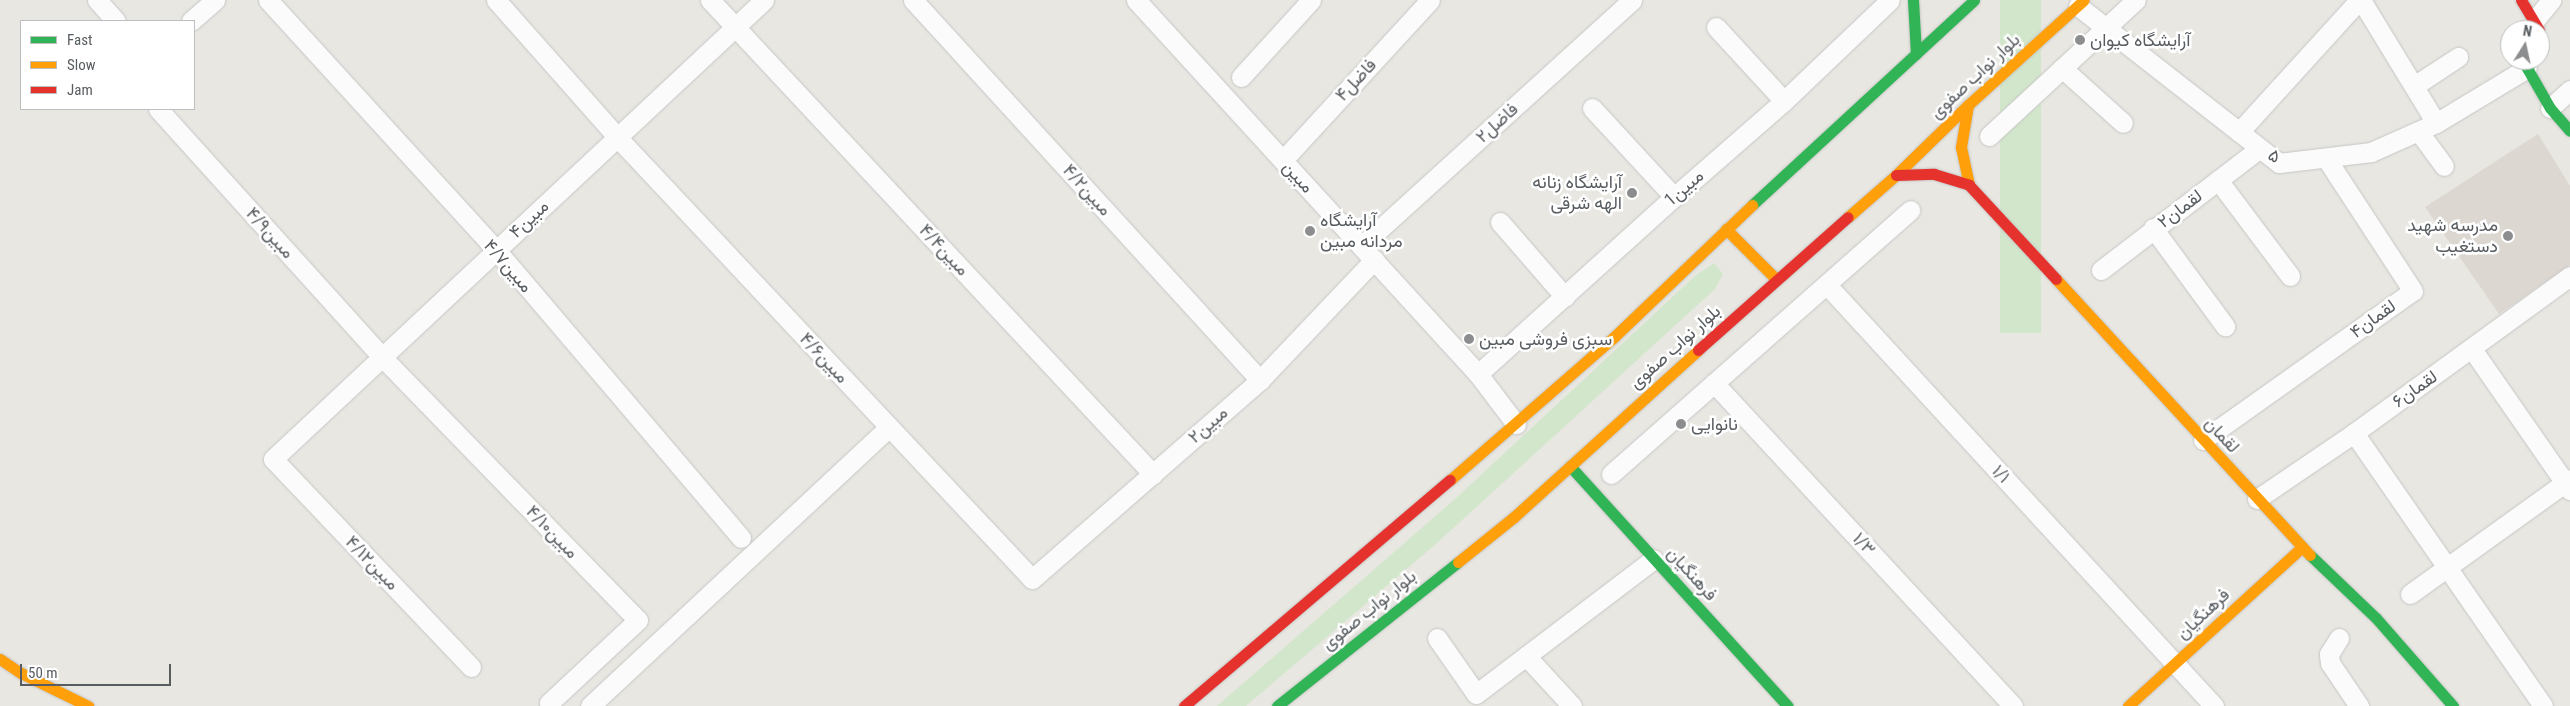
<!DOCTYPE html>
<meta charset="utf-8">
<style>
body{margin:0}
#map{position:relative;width:2570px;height:706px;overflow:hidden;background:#e9e7e2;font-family:"Roboto Condensed",Vazirmatn,sans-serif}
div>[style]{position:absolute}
.education>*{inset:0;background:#dcd7d1}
.green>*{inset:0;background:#d2e6cb;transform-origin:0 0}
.roads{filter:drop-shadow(0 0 1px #c5c6c5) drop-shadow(0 0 1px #c5c6c5)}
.street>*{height:19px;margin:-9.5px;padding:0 9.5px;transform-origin:9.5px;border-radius:9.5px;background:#fcfbfb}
.fast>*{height:11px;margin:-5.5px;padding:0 5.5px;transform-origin:5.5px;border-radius:5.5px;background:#30b455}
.slow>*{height:11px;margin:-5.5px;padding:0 5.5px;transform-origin:5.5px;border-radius:5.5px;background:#ff9f0a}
.jam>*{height:11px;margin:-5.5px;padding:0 5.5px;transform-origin:5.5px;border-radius:5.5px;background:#e5322d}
.dots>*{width:14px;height:14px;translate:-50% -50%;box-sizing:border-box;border:2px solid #fff;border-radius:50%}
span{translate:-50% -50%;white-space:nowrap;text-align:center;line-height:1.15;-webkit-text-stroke:5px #fff;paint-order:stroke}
.poi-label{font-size:18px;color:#585d61}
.left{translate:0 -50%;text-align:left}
.right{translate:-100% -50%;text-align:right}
.street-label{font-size:18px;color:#585d61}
.legend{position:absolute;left:20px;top:20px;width:175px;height:90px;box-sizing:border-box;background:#fff;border:1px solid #bcbec0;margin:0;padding:6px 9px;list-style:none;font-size:15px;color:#585d61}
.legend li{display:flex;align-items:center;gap:10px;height:25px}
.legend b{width:25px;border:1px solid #bcbec0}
.north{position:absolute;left:2500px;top:20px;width:50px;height:50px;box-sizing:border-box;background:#fff;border:1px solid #bcbec0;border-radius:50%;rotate:10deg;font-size:14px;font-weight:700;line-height:20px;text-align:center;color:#585d61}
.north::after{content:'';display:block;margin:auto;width:18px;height:22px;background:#8b8d8e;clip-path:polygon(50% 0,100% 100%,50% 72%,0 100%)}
.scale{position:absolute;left:20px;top:664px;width:151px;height:22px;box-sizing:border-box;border:2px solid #585d61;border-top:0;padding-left:6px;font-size:15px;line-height:18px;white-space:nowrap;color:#585d61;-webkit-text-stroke:4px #fff;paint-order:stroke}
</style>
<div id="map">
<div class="education">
<i style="clip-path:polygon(2538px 134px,2570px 186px,2570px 265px,2499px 314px,2425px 207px)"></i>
</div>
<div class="green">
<i style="left:2000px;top:0;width:41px;height:333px"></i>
<i style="clip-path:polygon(1714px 263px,1723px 274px,1715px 289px,1437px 543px,1246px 706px,1217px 706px,1455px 499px,1695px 276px)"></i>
</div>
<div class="roads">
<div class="street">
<i style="left:97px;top:0;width:28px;rotate:48deg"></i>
<i style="left:268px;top:0;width:338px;rotate:47.6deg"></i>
<i style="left:496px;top:250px;width:378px;rotate:49.6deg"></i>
<i style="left:496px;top:0;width:183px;rotate:48.5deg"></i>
<i style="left:617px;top:137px;width:606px;rotate:46.8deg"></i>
<i style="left:1032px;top:579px;width:303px;rotate:-41.1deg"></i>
<i style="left:1260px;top:380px;width:166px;rotate:-46.5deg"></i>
<i style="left:710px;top:0;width:649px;rotate:46.94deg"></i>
<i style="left:913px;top:0;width:515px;rotate:47.6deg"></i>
<i style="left:1136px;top:0;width:507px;rotate:47.56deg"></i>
<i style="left:1478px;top:374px;width:63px;rotate:52.8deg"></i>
<i style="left:2361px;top:0;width:144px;rotate:58.6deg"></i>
<i style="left:2078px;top:6px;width:255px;rotate:38deg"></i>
<i style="left:2279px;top:163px;width:93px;rotate:-6.8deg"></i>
<i style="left:2371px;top:152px;width:71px;rotate:-24deg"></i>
<i style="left:2436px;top:123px;width:106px;rotate:-31.1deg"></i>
<i style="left:2535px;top:20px;width:26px;rotate:-51deg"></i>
<i style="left:191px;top:21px;width:32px;rotate:-41deg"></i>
<i style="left:1716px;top:27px;width:100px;rotate:47.4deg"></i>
<i style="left:2062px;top:68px;width:82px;rotate:42deg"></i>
<i style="left:1241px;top:77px;width:104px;rotate:-47.7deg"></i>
<i style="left:2414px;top:86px;width:53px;rotate:-33.4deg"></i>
<i style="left:1592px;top:108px;width:121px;rotate:47.3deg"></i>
<i style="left:2550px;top:108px;width:27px;rotate:-42deg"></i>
<i style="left:158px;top:109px;width:334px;rotate:47.9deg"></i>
<i style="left:382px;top:357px;width:367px;rotate:45.8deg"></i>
<i style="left:638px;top:620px;width:122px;rotate:137deg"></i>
<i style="left:2239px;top:132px;width:178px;rotate:-47.7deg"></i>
<i style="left:2419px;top:132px;width:42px;rotate:53.7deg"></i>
<i style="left:1989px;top:136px;width:200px;rotate:-42.8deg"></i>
<i style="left:1283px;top:160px;width:217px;rotate:-47.4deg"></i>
<i style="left:2218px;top:180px;width:120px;rotate:53.1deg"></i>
<i style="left:1500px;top:222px;width:99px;rotate:49.1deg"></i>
<i style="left:2153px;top:228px;width:122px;rotate:53.7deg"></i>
<i style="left:1361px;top:246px;width:366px;rotate:-42.2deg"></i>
<i style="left:2101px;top:270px;width:200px;rotate:-37.5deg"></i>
<i style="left:1827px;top:285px;width:572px;rotate:47.41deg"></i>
<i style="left:2472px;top:349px;width:172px;rotate:55.2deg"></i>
<i style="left:1478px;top:374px;width:264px;rotate:-42.1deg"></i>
<i style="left:1674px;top:197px;width:146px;rotate:-41.1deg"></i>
<i style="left:1784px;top:101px;width:146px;rotate:-43.6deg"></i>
<i style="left:1714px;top:383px;width:440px;rotate:47.2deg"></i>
<i style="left:2354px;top:433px;width:332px;rotate:55.3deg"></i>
<i style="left:2203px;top:440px;width:257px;rotate:-35.4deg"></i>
<i style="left:2413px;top:291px;width:159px;rotate:-123.2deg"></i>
<i style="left:1611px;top:474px;width:399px;rotate:-41.4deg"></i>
<i style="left:2257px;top:499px;width:117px;rotate:-34.2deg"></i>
<i style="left:2354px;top:433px;width:267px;rotate:-36deg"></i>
<i style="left:2410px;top:594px;width:197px;rotate:-35.7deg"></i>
<i style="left:1437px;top:638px;width:68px;rotate:55.1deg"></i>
<i style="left:1476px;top:694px;width:223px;rotate:-37.2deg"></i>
<i style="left:2339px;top:638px;width:19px;rotate:122deg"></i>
<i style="left:2329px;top:654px;width:9px;rotate:84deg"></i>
<i style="left:2330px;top:663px;width:52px;rotate:56deg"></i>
<i style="left:1526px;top:656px;width:68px;rotate:47.4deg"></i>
<i style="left:471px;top:667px;width:287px;rotate:-133.6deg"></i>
<i style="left:273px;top:459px;width:672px;rotate:-43.07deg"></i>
<i style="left:590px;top:706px;width:409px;rotate:-43deg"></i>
</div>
<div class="fast">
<i style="left:1913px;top:0;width:54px;rotate:86.8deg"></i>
<i style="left:2533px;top:60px;width:10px;rotate:127deg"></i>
<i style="left:2527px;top:68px;width:46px;rotate:60.1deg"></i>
<i style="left:2550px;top:108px;width:30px;rotate:49deg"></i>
<i style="left:1752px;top:205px;width:302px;rotate:-42.7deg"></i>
<i style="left:1570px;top:466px;width:324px;rotate:47.8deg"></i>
<i style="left:2310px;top:555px;width:91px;rotate:43.7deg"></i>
<i style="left:2376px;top:618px;width:117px;rotate:48.8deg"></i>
<i style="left:1277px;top:706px;width:231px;rotate:-38.5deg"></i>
</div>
<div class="slow">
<i style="left:1968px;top:105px;width:43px;rotate:99.5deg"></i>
<i style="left:1961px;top:147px;width:39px;rotate:78deg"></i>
<i style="left:1848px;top:217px;width:64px;rotate:-41.2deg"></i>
<i style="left:1896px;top:175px;width:100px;rotate:-44.2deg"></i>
<i style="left:1968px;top:105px;width:156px;rotate:-42.2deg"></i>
<i style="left:1726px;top:229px;width:71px;rotate:45deg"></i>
<i style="left:2056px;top:279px;width:375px;rotate:47.4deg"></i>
<i style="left:1450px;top:480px;width:218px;rotate:-41.1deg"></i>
<i style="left:1614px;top:337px;width:191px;rotate:-43.7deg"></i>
<i style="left:1458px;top:562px;width:72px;rotate:-38.8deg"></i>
<i style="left:1514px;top:517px;width:248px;rotate:-42.2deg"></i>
<i style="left:0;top:659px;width:25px;rotate:34deg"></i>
<i style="left:21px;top:673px;width:75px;rotate:26.2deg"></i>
<i style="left:2128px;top:706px;width:236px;rotate:-42.4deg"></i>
</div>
<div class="jam">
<i style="left:2521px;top:0;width:35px;rotate:59deg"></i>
<i style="left:1896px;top:175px;width:38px;rotate:-2deg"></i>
<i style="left:1934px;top:174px;width:37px;rotate:17deg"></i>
<i style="left:1969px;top:185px;width:128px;rotate:47.2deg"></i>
<i style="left:1698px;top:350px;width:200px;rotate:-41.6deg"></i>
<i style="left:1184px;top:706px;width:349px;rotate:-40.4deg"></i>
</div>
</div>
<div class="dots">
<i style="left:2080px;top:40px;background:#8b8d8e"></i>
<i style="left:1632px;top:193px;background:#8b8d8e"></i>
<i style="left:1310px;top:231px;background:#8b8d8e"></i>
<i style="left:2508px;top:236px;background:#8b8d8e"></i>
<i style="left:1469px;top:339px;background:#8b8d8e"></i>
<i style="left:1681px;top:424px;background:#8b8d8e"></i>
</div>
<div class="poi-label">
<span class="left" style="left:2090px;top:40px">آرایشگاه کیوان</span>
<span class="right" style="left:1622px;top:193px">آرایشگاه زنانه<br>الهه شرقی</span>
<span class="left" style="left:1320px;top:231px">آرایشگاه<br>مردانه مبین</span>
<span class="right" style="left:2498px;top:236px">مدرسه شهید<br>دستغیب</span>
<span class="left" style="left:1479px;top:339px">سبزی فروشی مبین</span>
<span class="left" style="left:1691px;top:424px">نانوایی</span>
</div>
<div class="street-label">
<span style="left:1975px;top:76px;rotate:-43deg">بلوار نواب صفوی</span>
<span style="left:1356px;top:80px;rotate:-47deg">۴فاضل</span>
<span style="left:1497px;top:123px;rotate:-42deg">۲فاضل</span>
<span style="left:2274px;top:156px;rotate:28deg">۵</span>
<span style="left:1298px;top:177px;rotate:48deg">مبین</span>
<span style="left:1684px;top:188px;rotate:-41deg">1مبین</span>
<span style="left:1087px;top:190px;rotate:48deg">۴/۲مبین</span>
<span style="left:2180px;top:209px;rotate:-37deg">۲لقمان</span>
<span style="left:529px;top:219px;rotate:-43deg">۴مبین</span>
<span style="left:270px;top:233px;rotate:48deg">۴/۹مبین</span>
<span style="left:944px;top:250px;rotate:47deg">۴/۴مبین</span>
<span style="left:508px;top:266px;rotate:49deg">۴/۷مبین</span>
<span style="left:2373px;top:319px;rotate:-36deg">لقمان۴</span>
<span style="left:1675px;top:347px;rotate:-42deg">بلوار نواب صفوی</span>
<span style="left:824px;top:358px;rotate:47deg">۴/۶مبین</span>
<span style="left:2415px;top:389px;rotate:-35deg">۶لقمان</span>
<span style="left:1208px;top:425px;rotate:-41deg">۲مبین</span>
<span style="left:2222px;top:435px;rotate:47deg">لقمان</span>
<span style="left:2001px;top:474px;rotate:47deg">۱/۱</span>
<span style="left:552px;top:532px;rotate:46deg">۴/۱۰مبین</span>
<span style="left:1864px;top:544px;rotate:47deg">۱/۳</span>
<span style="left:372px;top:563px;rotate:46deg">۴/۱۲مبین</span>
<span style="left:1692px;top:574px;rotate:48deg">فرهنگیان</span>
<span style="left:1369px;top:610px;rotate:-39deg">بلوار نواب صفوی</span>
<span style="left:2203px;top:614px;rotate:-43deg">فرهنگیان</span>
</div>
<ul class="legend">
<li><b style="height:6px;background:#30b455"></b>Fast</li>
<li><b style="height:6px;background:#ff9f0a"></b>Slow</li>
<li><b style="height:6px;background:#e5322d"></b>Jam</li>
</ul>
<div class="north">N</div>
<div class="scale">50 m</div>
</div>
